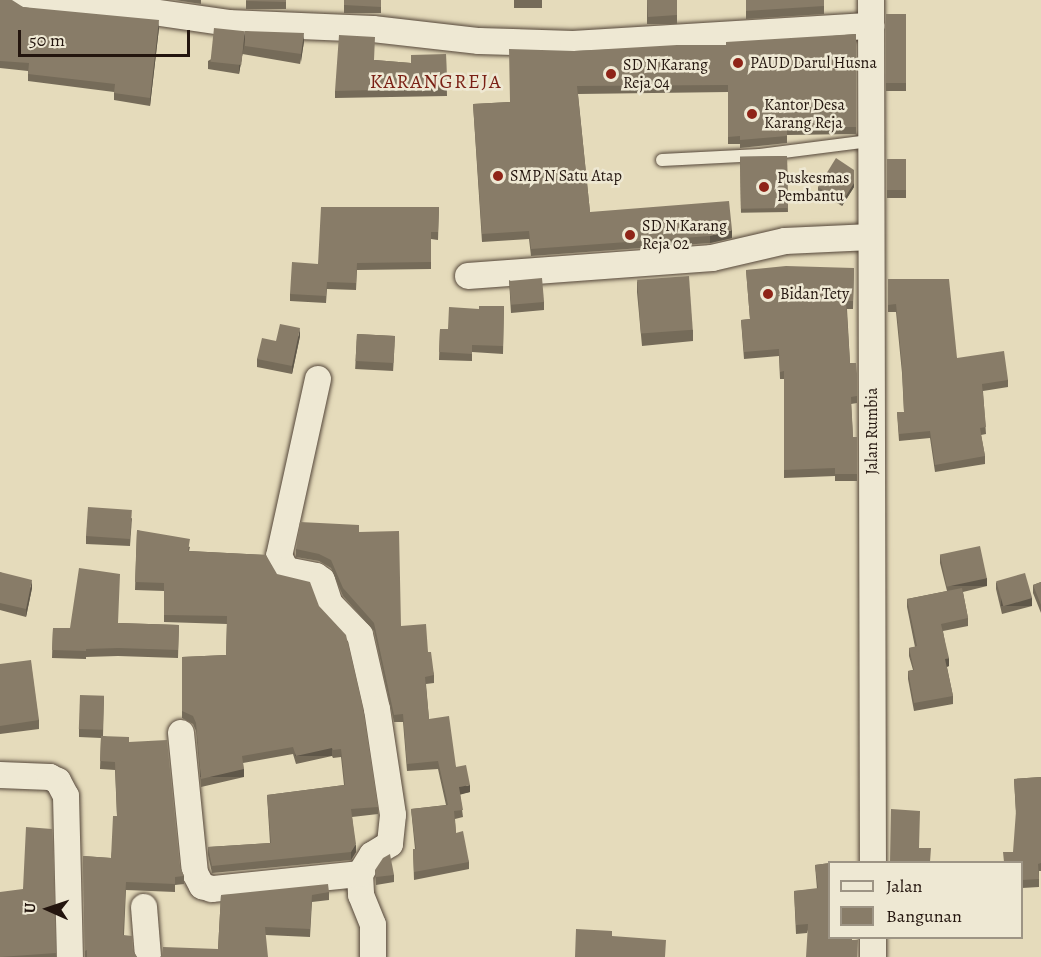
<!DOCTYPE html>
<style>
body{margin:0}
#map{position:relative;width:1041px;height:957px;overflow:hidden;background:#e5dbbb;font-family:Alegreya,serif}
div>[style]{position:absolute}
.roads{filter:drop-shadow(0 0 2px #544639) drop-shadow(0 0 2px #544639)}
.service>*{height:12px;margin:-6px;padding:0 6px;transform-origin:6px;border-radius:6px;background:#eee8d3}
.minor>*{height:26px;margin:-13px;padding:0 13px;transform-origin:13px;border-radius:13px;background:#eee8d3}
.wall>*{inset:0;background:#756b59;transform-origin:0 0}
.shaded-wall>*{inset:0;background:#5f5749;transform-origin:0 0}
.building>*{inset:0;background:#887c68;transform-origin:0 0}
.dots>*{width:16px;height:16px;translate:-50% -50%;box-sizing:border-box;border:3px solid #eee8d3;border-radius:50%}
span{translate:-50% -50%;white-space:nowrap;text-align:center;line-height:1.15;-webkit-text-stroke:5px #eee8d3;paint-order:stroke}
.poi-label{font-size:16px;color:#23150e}
.left{translate:0 -50%;text-align:left}
.street-label{font-size:16px;color:#23150e}
.quarter-label{font-size:20px;color:#7a1f14;letter-spacing:1.5px}
.legend{position:absolute;left:828px;top:861px;width:195px;height:78px;box-sizing:border-box;background:#eee8d3;border:2px solid #9d9484;margin:0;padding:8px 10px;list-style:none;font-size:18px;color:#23150e}
.legend li{display:flex;align-items:center;gap:12px;height:30px}
.legend b{width:30px;border:2px solid #9d9484}
.north{position:absolute;left:18px;top:879px;width:60px;height:60px;-webkit-text-stroke:4px #eee8d3;paint-order:stroke;rotate:273deg;font-size:16px;font-weight:700;line-height:24px;text-align:center;color:#23150e}
.north::after{content:'';display:block;margin:auto;width:21px;height:27px;background:#23150e;clip-path:polygon(50% 0,100% 100%,50% 72%,0 100%)}
.scale{position:absolute;left:18px;top:30px;width:172px;height:27px;box-sizing:border-box;border:3px solid #23150e;border-top:0;padding-left:8px;font-size:18px;line-height:21px;white-space:nowrap;color:#23150e;-webkit-text-stroke:4px #eee8d3;paint-order:stroke}
</style>
<div id="map">
<div class="roads">
<div class="service">
<i style="left:662px;top:160px;width:98px;rotate:-2.9deg"></i>
<i style="left:760px;top:155px;width:110px;rotate:-7.3deg"></i>
</div>
<div class="minor">
<i style="left:24px;top:0;width:130px;rotate:5.3deg"></i>
<i style="left:153px;top:12px;width:76px;rotate:8.3deg"></i>
<i style="left:228px;top:23px;width:145px;rotate:2.4deg"></i>
<i style="left:373px;top:29px;width:107px;rotate:6.5deg"></i>
<i style="left:479px;top:41px;width:94px;rotate:1.8deg"></i>
<i style="left:573px;top:44px;width:299px;rotate:-3.5deg"></i>
<i style="left:871px;top:0;width:862px;rotate:89.87deg"></i>
<i style="left:468px;top:276px;width:245px;rotate:-4.2deg"></i>
<i style="left:712px;top:258px;width:75px;rotate:-13.1deg"></i>
<i style="left:785px;top:241px;width:86px;rotate:-2.7deg"></i>
<i style="left:318px;top:379px;width:181px;rotate:102.4deg"></i>
<i style="left:279px;top:556px;width:16px;rotate:63deg"></i>
<i style="left:286px;top:570px;width:31px;rotate:11deg"></i>
<i style="left:316px;top:576px;width:7px;rotate:34deg"></i>
<i style="left:322px;top:580px;width:25px;rotate:72deg"></i>
<i style="left:330px;top:604px;width:43px;rotate:45.9deg"></i>
<i style="left:360px;top:635px;width:76px;rotate:77.1deg"></i>
<i style="left:377px;top:709px;width:107px;rotate:81.4deg"></i>
<i style="left:393px;top:815px;width:29px;rotate:96deg"></i>
<i style="left:390px;top:844px;width:21px;rotate:149deg"></i>
<i style="left:372px;top:855px;width:22px;rotate:122deg"></i>
<i style="left:360px;top:874px;width:21px;rotate:87deg"></i>
<i style="left:361px;top:895px;width:32px;rotate:68deg"></i>
<i style="left:373px;top:925px;width:32px;rotate:90deg"></i>
<i style="left:181px;top:733px;width:141px;rotate:84.3deg"></i>
<i style="left:195px;top:873px;width:15px;rotate:62deg"></i>
<i style="left:202px;top:886px;width:10px;rotate:17deg"></i>
<i style="left:212px;top:889px;width:149px;rotate:-5.8deg"></i>
<i style="left:0;top:775px;width:50px;rotate:2.3deg"></i>
<i style="left:50px;top:777px;width:9px;rotate:27deg"></i>
<i style="left:58px;top:781px;width:17px;rotate:62deg"></i>
<i style="left:66px;top:796px;width:161px;rotate:88.6deg"></i>
<i style="left:144px;top:907px;width:50px;rotate:85.4deg"></i>
<i style="left:873px;top:938px;width:19px;rotate:90deg"></i>
</div>
</div>
<div class="wall">
<i style="clip-path:polygon(0 0,23px 7px,159px 28px,150px 106px,114px 100px,114px 92px,28px 81px,28px 71px,0 68px)"></i>
<i style="clip-path:polygon(175px 0,201px 0,201px 4px)"></i>
<i style="left:246px;top:0;width:40px;height:9px"></i>
<i style="left:344px;top:0;width:37px;height:13px"></i>
<i style="left:514px;top:0;width:28px;height:8px"></i>
<i style="left:647px;top:0;width:30px;height:24px"></i>
<i style="clip-path:polygon(746px 0,824px 0,824px 14px,746px 19px)"></i>
<i style="left:886px;top:14px;width:20px;height:77px"></i>
<i style="left:245px;top:31px;width:60px;height:23px;rotate:10deg"></i>
<i style="clip-path:polygon(856px 34px,856px 134px,787px 135px,787px 143px,740px 148px,740px 144px,728px 144px,728px 92px,578px 94px,590px 212px,732px 238px,710px 243px,531px 256px,529px 239px,482px 242px,473px 104px,510px 102px,574px 51px,726px 45px)"></i>
<i style="clip-path:polygon(245px 39px,239px 74px,208px 69px,208px 61px)"></i>
<i style="clip-path:polygon(446px 54px,447px 96px,335px 98px,335px 91px,375px 60px,411px 63px)"></i>
<i style="left:787px;top:156px;width:56px;height:47px;rotate:89deg"></i>
<i style="left:887px;top:159px;width:19px;height:39px"></i>
<i style="clip-path:polygon(854px 170px,854px 187px,842px 206px,818px 191px,818px 187px)"></i>
<i style="clip-path:polygon(439px 207px,438px 240px,431px 239px,431px 269px,357px 270px,356px 290px,327px 289px,326px 303px,290px 301px,290px 294px,318px 264px)"></i>
<i style="clip-path:polygon(854px 268px,853px 309px,847px 309px,850px 363px,857px 374px,857px 403px,851px 404px,853px 437px,857px 437px,857px 481px,835px 481px,835px 476px,784px 478px,784px 379px,780px 379px,779px 356px,744px 359px,741px 320px,750px 319px,746px 270px)"></i>
<i style="clip-path:polygon(888px 279px,957px 358px,1008px 380px,1008px 387px,983px 391px,986px 434px,981px 435px,985px 456px,985px 464px,935px 472px,930px 438px,899px 441px,897px 412px,904px 412px,902px 373px,896px 312px,888px 312px)"></i>
<i style="clip-path:polygon(509px 280px,544px 302px,544px 310px,511px 313px)"></i>
<i style="clip-path:polygon(637px 281px,693px 330px,693px 341px,642px 346px,637px 292px)"></i>
<i style="clip-path:polygon(504px 306px,503px 354px,472px 352px,472px 361px,439px 360px,440px 329px,448px 329px,479px 309px)"></i>
<i style="left:357px;top:334px;width:38px;height:35px;rotate:3deg"></i>
<i style="clip-path:polygon(300px 336px,292px 374px,257px 367px,257px 359px,276px 341px)"></i>
<i style="clip-path:polygon(132px 518px,130px 546px,86px 544px,86px 536px)"></i>
<i style="clip-path:polygon(137px 530px,190px 547px,189px 551px,266px 555px,378px 807px,378px 814px,352px 817px,356px 852px,351px 860px,212px 873px,208px 855px,208px 847px,270px 843px,267px 795px,344px 785px,341px 757px,333px 758px,332px 756px,296px 764px,293px 754px,243px 763px,244px 777px,201px 787px,196px 731px,193px 724px,182px 718px,182px 657px,226px 655px,227px 624px,164px 622px,164px 591px,135px 590px)"></i>
<i style="clip-path:polygon(359px 532px,401px 626px,428px 652px,434px 675px,434px 683px,426px 684px,429px 719px,456px 767px,470px 792px,460px 794px,463px 817px,455px 819px,456px 833px,469px 862px,469px 869px,414px 880px,413px 849px,415px 849px,411px 809px,446px 805px,438px 769px,407px 771px,403px 722px,394px 722px,374px 631px,343px 596px,331px 568px,319px 561px,296px 557px,296px 549px)"></i>
<i style="clip-path:polygon(940px 555px,987px 586px,963px 592px,968px 618px,968px 626px,943px 631px,949px 666px,947px 667px,953px 696px,953px 704px,914px 711px,908px 679px,908px 671px,913px 670px,909px 656px,909px 648px,915px 647px,907px 607px,907px 599px,947px 591px,940px 563px)"></i>
<i style="clip-path:polygon(0 572px,32px 588px,26px 617px,0 610px)"></i>
<i style="clip-path:polygon(996px 582px,1032px 606px,1002px 614px,996px 589px)"></i>
<i style="clip-path:polygon(1041px 582px,1041px 613px,1033px 593px,1033px 585px)"></i>
<i style="clip-path:polygon(119px 623px,179px 625px,178px 658px,118px 656px,86px 657px,86px 659px,52px 658px,53px 628px,70px 628px)"></i>
<i style="clip-path:polygon(0 664px,39px 720px,39px 729px,0 734px)"></i>
<i style="clip-path:polygon(104px 696px,103px 736px,129px 742px,184px 876px,184px 884px,175px 885px,175px 892px,126px 890px,124px 935px,137px 957px,85px 957px,83px 856px,111px 858px,117px 816px,115px 770px,100px 769px,101px 738px,79px 737px,79px 729px)"></i>
<i style="clip-path:polygon(1041px 777px,1041px 871px,1039px 871px,1039px 887px,1022px 888px,1022px 862px,1016px 814px,1014px 779px)"></i>
<i style="clip-path:polygon(52px 829px,56px 957px,0 957px,23px 889px)"></i>
<i style="clip-path:polygon(830px 863px,807px 933px,796px 934px,794px 891px,817px 889px,815px 865px)"></i>
<i style="clip-path:polygon(375px 870px,394px 875px,394px 882px,376px 885px)"></i>
<i style="clip-path:polygon(329px 892px,329px 900px,312px 902px,310px 937px,266px 935px,218px 949px,221px 895px)"></i>
</div>
<div class="shaded-wall">
<i style="clip-path:polygon(159px 20px,159px 28px,150px 106px,150px 98px)"></i>
<i style="clip-path:polygon(245px 31px,245px 39px,239px 74px,239px 66px)"></i>
<i style="clip-path:polygon(304px 33px,304px 41px,301px 62px,301px 54px)"></i>
<i style="clip-path:polygon(854px 183px,854px 187px,842px 206px,842px 202px)"></i>
<i style="clip-path:polygon(732px 230px,732px 238px,710px 243px,710px 236px)"></i>
<i style="clip-path:polygon(300px 328px,300px 336px,292px 374px,292px 366px)"></i>
<i style="left:987px;top:578px;width:8px;height:40px;rotate:90deg"></i>
<i style="clip-path:polygon(32px 580px,32px 588px,26px 617px,26px 609px)"></i>
<i style="left:1032px;top:598px;width:8px;height:31px;rotate:90deg"></i>
<i style="clip-path:polygon(949px 658px,949px 666px,945px 667px,945px 659px)"></i>
<i style="left:332px;top:748px;width:8px;height:37px;rotate:90deg"></i>
<i style="left:244px;top:769px;width:8px;height:44px;rotate:90deg"></i>
<i style="clip-path:polygon(470px 785px,470px 792px,459px 795px,459px 787px)"></i>
<i style="clip-path:polygon(356px 844px,356px 852px,351px 860px,351px 852px)"></i>
</div>
<div class="building">
<i style="clip-path:polygon(0 0,12px 0,23px 7px,159px 20px,150px 98px,114px 93px,115px 84px,28px 74px,29px 63px,0 61px)"></i>
<i style="clip-path:polygon(246px 0,286px 0,286px 2px,246px 1px)"></i>
<i style="clip-path:polygon(344px 0,381px 0,381px 7px,344px 5px)"></i>
<i style="clip-path:polygon(647px 0,677px 0,677px 15px,648px 17px)"></i>
<i style="clip-path:polygon(746px 0,824px 0,824px 6px,746px 11px)"></i>
<i style="left:886px;top:14px;width:20px;height:69px"></i>
<i style="left:214px;top:28px;width:31px;height:34px;rotate:6deg"></i>
<i style="clip-path:polygon(245px 31px,304px 33px,301px 54px,245px 46px)"></i>
<i style="clip-path:polygon(856px 34px,856px 127px,787px 127px,787px 136px,740px 140px,740px 136px,728px 137px,728px 85px,577px 86px,590px 212px,729px 201px,732px 230px,710px 236px,531px 249px,529px 231px,482px 234px,473px 104px,510px 102px,509px 49px,574px 51px,677px 45px,726px 45px,726px 42px)"></i>
<i style="clip-path:polygon(339px 35px,375px 37px,374px 60px,411px 63px,411px 55px,446px 54px,447px 88px,335px 91px)"></i>
<i style="left:787px;top:156px;width:52px;height:47px;rotate:89deg"></i>
<i style="clip-path:polygon(836px 158px,854px 170px,854px 183px,842px 202px,818px 187px)"></i>
<i style="left:887px;top:159px;width:19px;height:31px"></i>
<i style="clip-path:polygon(321px 207px,439px 207px,438px 232px,431px 232px,431px 262px,357px 263px,356px 283px,327px 282px,326px 296px,290px 294px,292px 262px,318px 264px)"></i>
<i style="clip-path:polygon(786px 266px,854px 268px,853px 301px,846px 301px,850px 363px,856px 363px,857px 374px,857px 396px,851px 397px,853px 437px,857px 437px,857px 474px,835px 474px,835px 468px,784px 470px,784px 371px,780px 372px,779px 349px,744px 352px,741px 320px,750px 319px,746px 270px)"></i>
<i style="left:689px;top:276px;width:54px;height:52px;rotate:86deg"></i>
<i style="left:542px;top:278px;width:24px;height:33px;rotate:85deg"></i>
<i style="clip-path:polygon(888px 279px,949px 279px,957px 358px,1004px 351px,1008px 380px,982px 384px,986px 427px,980px 428px,985px 456px,935px 465px,930px 431px,899px 434px,897px 412px,904px 412px,902px 365px,896px 304px,888px 305px)"></i>
<i style="clip-path:polygon(479px 306px,504px 306px,503px 346px,472px 345px,472px 354px,439px 352px,440px 329px,448px 329px,449px 307px,479px 309px)"></i>
<i style="clip-path:polygon(280px 324px,300px 328px,292px 366px,257px 359px,262px 338px,276px 341px)"></i>
<i style="left:357px;top:334px;width:38px;height:27px;rotate:3deg"></i>
<i style="left:88px;top:507px;width:44px;height:29px;rotate:4deg"></i>
<i style="clip-path:polygon(300px 522px,359px 525px,359px 532px,399px 531px,401px 626px,426px 624px,428px 652px,431px 652px,434px 675px,425px 677px,429px 719px,449px 716px,456px 767px,466px 765px,470px 785px,459px 787px,463px 810px,454px 811px,456px 833px,463px 831px,469px 862px,414px 872px,413px 849px,416px 849px,411px 809px,448px 805px,438px 761px,407px 764px,403px 714px,394px 715px,374px 623px,343px 588px,331px 560px,319px 554px,296px 549px)"></i>
<i style="clip-path:polygon(137px 530px,190px 539px,188px 551px,266px 555px,277px 574px,310px 582px,319px 606px,346px 635px,362px 704px,378px 807px,351px 809px,356px 844px,351px 852px,212px 866px,208px 847px,271px 843px,267px 795px,345px 785px,341px 749px,333px 750px,332px 748px,296px 756px,293px 747px,242px 756px,244px 769px,201px 779px,196px 723px,193px 716px,182px 711px,182px 657px,226px 655px,227px 616px,164px 615px,164px 583px,135px 582px)"></i>
<i style="left:980px;top:546px;width:33px;height:41px;rotate:78deg"></i>
<i style="clip-path:polygon(79px 568px,120px 574px,118px 623px,179px 625px,178px 650px,118px 648px,86px 649px,86px 651px,52px 650px,53px 628px,70px 628px)"></i>
<i style="clip-path:polygon(0 572px,32px 580px,26px 609px,0 603px)"></i>
<i style="left:1025px;top:573px;width:26px;height:30px;rotate:74deg"></i>
<i style="clip-path:polygon(1041px 582px,1041px 605px,1033px 585px)"></i>
<i style="clip-path:polygon(962px 588px,968px 618px,941px 624px,949px 658px,945px 659px,953px 696px,914px 703px,908px 671px,914px 670px,909px 648px,917px 646px,907px 599px)"></i>
<i style="clip-path:polygon(31px 660px,39px 720px,0 726px,0 664px)"></i>
<i style="left:80px;top:695px;width:24px;height:34px;rotate:2deg"></i>
<i style="clip-path:polygon(101px 736px,129px 737px,129px 742px,167px 740px,180px 867px,184px 876px,175px 877px,175px 884px,126px 882px,123px 935px,132px 936px,133px 951px,137px 957px,87px 957px,87px 950px,85px 951px,83px 856px,111px 858px,113px 816px,117px 816px,115px 762px,100px 761px)"></i>
<i style="clip-path:polygon(1041px 777px,1041px 863px,1038px 864px,1039px 879px,1022px 880px,1022px 862px,1004px 862px,1003px 852px,1013px 852px,1016px 811px,1014px 779px)"></i>
<i style="clip-path:polygon(891px 809px,920px 811px,919px 848px,931px 848px,930px 862px,890px 862px)"></i>
<i style="clip-path:polygon(26px 827px,52px 829px,56px 953px,0 957px,0 892px,23px 889px)"></i>
<i style="clip-path:polygon(390px 854px,394px 875px,376px 877px,375px 870px,383px 858px)"></i>
<i style="clip-path:polygon(845px 861px,845px 862px,831px 862px)"></i>
<i style="clip-path:polygon(830px 863px,830px 938px,852px 938px,852px 940px,858px 940px,857px 957px,806px 957px,808px 924px,796px 925px,794px 891px,818px 888px,815px 865px)"></i>
<i style="clip-path:polygon(328px 884px,329px 892px,312px 895px,310px 929px,265px 927px,268px 957px,160px 957px,162px 955px,163px 947px,218px 949px,221px 895px)"></i>
<i style="clip-path:polygon(576px 929px,612px 931px,612px 936px,666px 940px,665px 957px,575px 957px)"></i>
</div>
<div class="dots">
<i style="left:738px;top:63px;background:#8f2418"></i>
<i style="left:611px;top:74px;background:#8f2418"></i>
<i style="left:752px;top:114px;background:#8f2418"></i>
<i style="left:498px;top:176px;background:#8f2418"></i>
<i style="left:764px;top:187px;background:#8f2418"></i>
<i style="left:630px;top:235px;background:#8f2418"></i>
<i style="left:768px;top:294px;background:#8f2418"></i>
</div>
<div class="poi-label">
<span class="left" style="left:750px;top:63px">PAUD Darul Husna</span>
<span class="left" style="left:623px;top:74px">SD N Karang<br>Reja 04</span>
<span class="left" style="left:764px;top:114px">Kantor Desa<br>Karang Reja</span>
<span class="left" style="left:510px;top:176px">SMP N Satu Atap</span>
<span class="left" style="left:777px;top:187px">Puskesmas<br>Pembantu</span>
<span class="left" style="left:642px;top:235px">SD N Karang<br>Reja 02</span>
<span class="left" style="left:780px;top:294px">Bidan Tety</span>
</div>
<div class="street-label">
<span style="left:872px;top:431px;rotate:-90deg">Jalan Rumbia</span>
</div>
<div class="quarter-label">
<span style="left:436px;top:81px">KARANGREJA</span>
</div>
<ul class="legend">
<li><b style="height:8px;background:#eee8d3"></b>Jalan</li>
<li><b style="height:16px;background:#887c68"></b>Bangunan</li>
</ul>
<div class="north">U</div>
<div class="scale">50 m</div>
</div>
